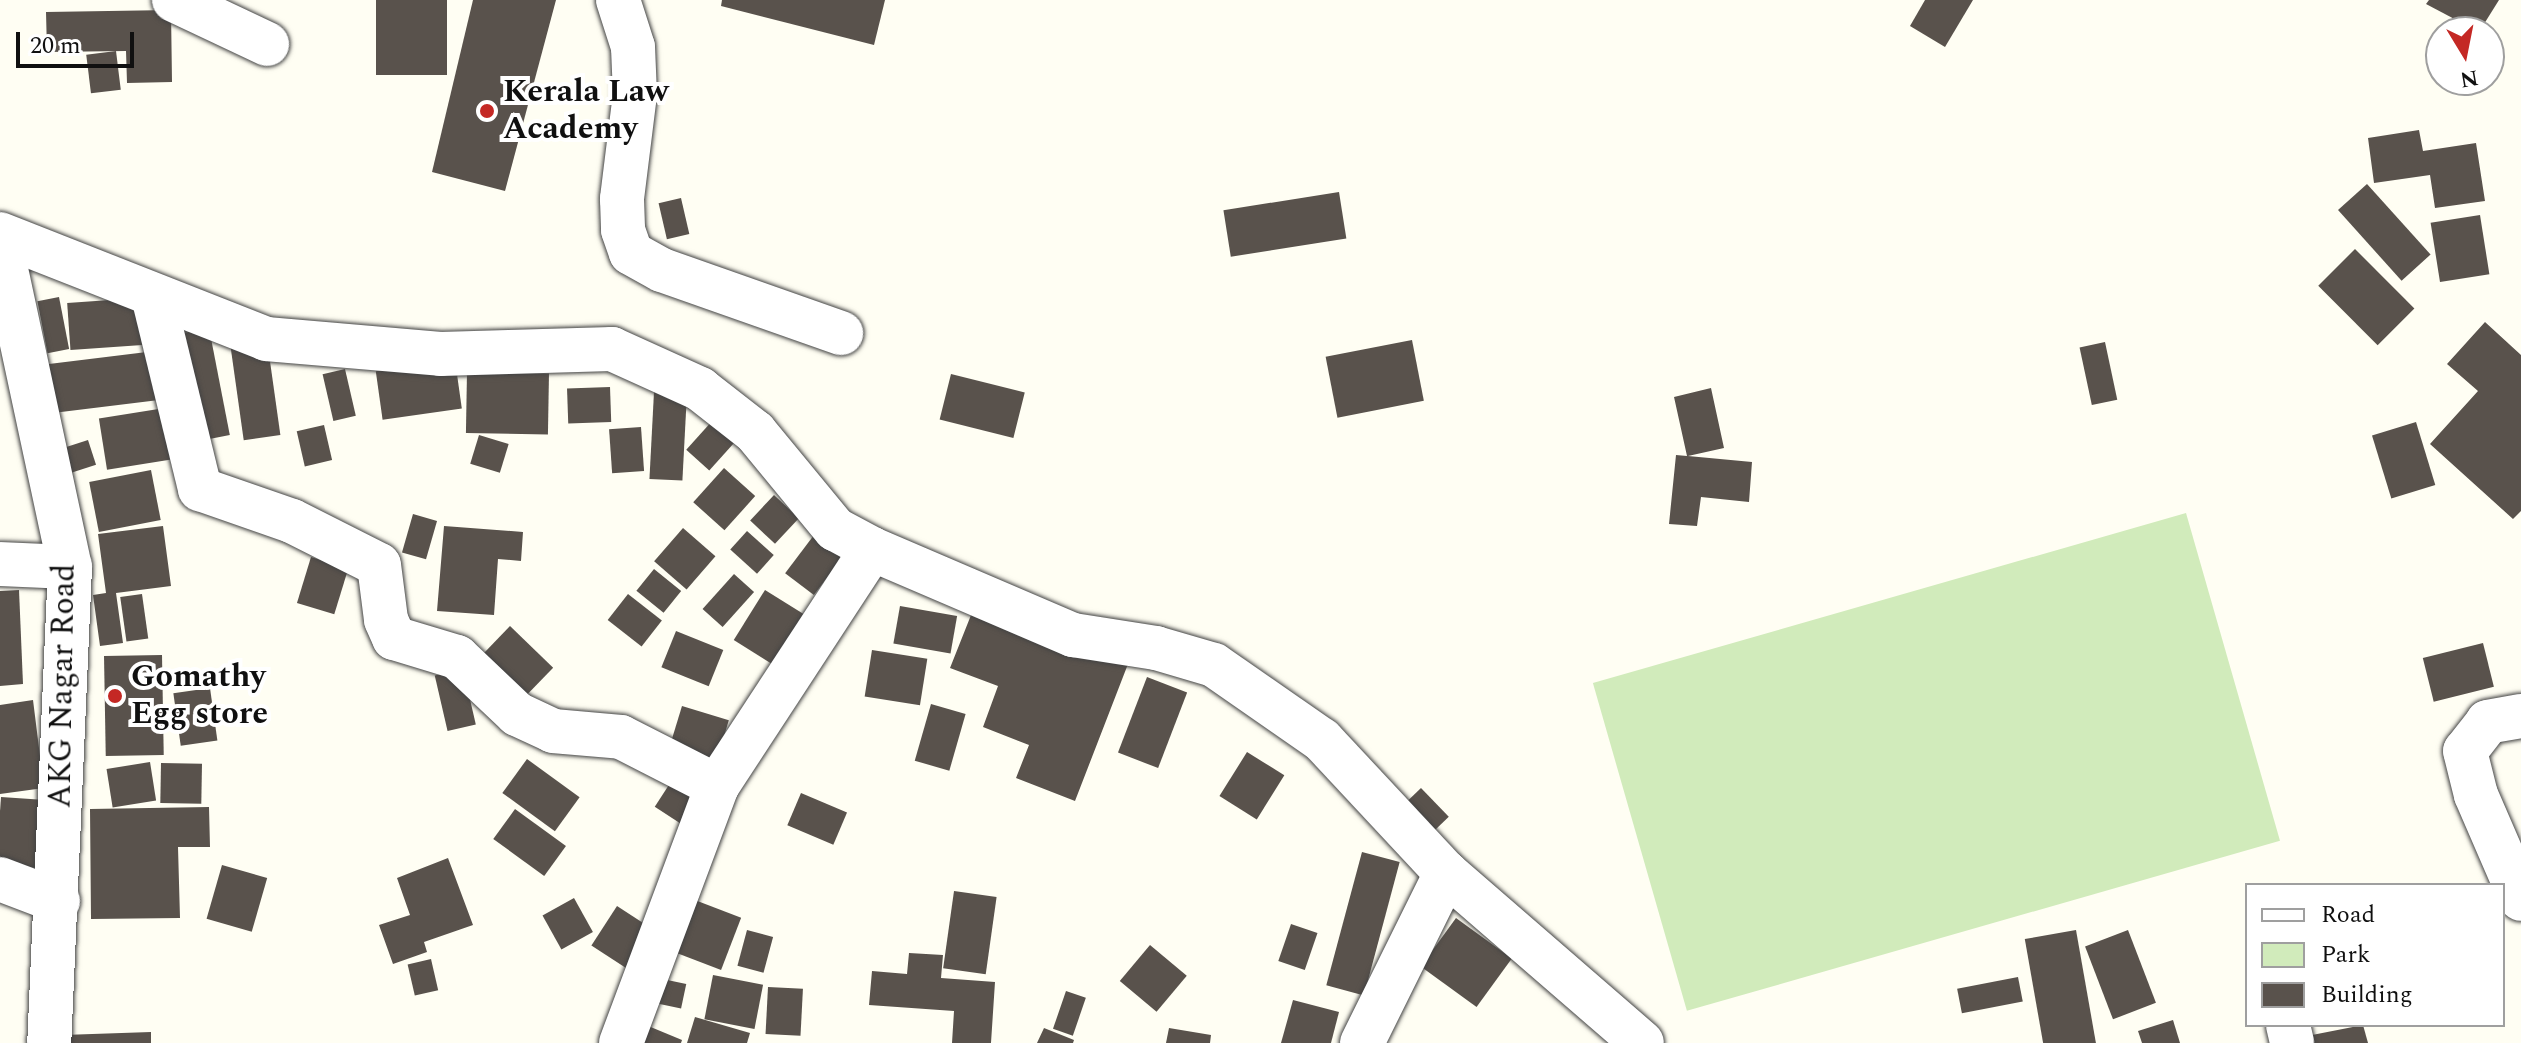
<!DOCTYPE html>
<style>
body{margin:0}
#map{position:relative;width:2521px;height:1043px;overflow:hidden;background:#fffef3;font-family:Spectral,serif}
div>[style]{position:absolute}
.green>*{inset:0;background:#d1ebbb;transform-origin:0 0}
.building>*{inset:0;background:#59524c;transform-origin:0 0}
.roads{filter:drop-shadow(0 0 2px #434343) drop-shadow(0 0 2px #434343)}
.minor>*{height:44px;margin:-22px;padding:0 22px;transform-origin:22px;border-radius:22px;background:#fff}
.dots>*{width:22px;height:22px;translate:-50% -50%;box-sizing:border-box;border:4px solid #fff;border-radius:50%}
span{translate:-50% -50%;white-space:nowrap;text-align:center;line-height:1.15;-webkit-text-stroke:8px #fff;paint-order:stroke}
.poi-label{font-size:32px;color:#101010;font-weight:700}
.left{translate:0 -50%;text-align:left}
.street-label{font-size:32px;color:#101010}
.legend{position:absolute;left:2245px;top:883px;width:260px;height:144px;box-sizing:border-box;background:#fff;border:2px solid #9f9f9f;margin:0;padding:10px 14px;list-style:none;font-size:24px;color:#101010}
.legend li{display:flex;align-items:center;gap:16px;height:40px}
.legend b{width:40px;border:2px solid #9f9f9f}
.north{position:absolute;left:2425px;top:16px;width:80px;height:80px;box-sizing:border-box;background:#fff;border:2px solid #9f9f9f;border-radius:50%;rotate:170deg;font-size:22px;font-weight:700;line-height:32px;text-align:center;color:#101010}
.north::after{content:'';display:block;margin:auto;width:28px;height:36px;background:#c42824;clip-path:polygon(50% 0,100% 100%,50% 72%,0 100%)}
.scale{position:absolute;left:16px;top:32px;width:118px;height:36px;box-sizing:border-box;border:4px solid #101010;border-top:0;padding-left:10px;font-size:24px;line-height:28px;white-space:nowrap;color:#101010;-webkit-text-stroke:6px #fff;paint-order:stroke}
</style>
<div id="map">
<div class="green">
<i style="left:2186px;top:513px;width:341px;height:617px;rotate:74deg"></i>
</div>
<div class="building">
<i style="left:376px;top:0;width:71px;height:75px"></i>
<i style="clip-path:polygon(473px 0,556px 0,505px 191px,432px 172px)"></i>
<i style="clip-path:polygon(722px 0,885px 0,874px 45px,721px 6px)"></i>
<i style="clip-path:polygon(1925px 0,1973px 0,1945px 47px,1910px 26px)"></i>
<i style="clip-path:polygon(2429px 0,2499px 0,2479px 32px,2426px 4px)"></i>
<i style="clip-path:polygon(171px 10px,172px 82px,127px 83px,126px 51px,47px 52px,46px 12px)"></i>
<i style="left:116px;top:51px;width:39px;height:30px;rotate:83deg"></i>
<i style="clip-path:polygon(2419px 130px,2423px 151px,2476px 143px,2485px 201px,2435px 208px,2430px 175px,2374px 183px,2368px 138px)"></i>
<i style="left:2367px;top:184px;width:95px;height:39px;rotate:48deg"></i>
<i style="left:1339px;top:192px;width:47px;height:117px;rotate:81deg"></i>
<i style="left:681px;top:198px;width:37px;height:23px;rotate:77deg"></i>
<i style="left:2480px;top:215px;width:60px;height:50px;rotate:81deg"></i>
<i style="left:2355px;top:249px;width:84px;height:52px;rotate:45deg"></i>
<i style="left:59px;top:297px;width:53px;height:22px;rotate:79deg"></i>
<i style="left:139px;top:298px;width:47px;height:72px;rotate:86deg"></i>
<i style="clip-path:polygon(2485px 322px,2521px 355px,2521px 511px,2513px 519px,2430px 444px,2478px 391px,2447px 364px)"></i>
<i style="left:209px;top:328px;width:109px;height:35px;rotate:79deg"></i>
<i style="left:267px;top:340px;width:96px;height:37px;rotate:82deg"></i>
<i style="left:1412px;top:340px;width:62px;height:88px;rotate:79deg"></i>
<i style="left:2105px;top:342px;width:59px;height:26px;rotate:78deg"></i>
<i style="left:155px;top:351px;width:49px;height:113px;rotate:83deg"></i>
<i style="left:455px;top:360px;width:49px;height:80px;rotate:82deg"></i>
<i style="left:345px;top:369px;width:48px;height:23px;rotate:77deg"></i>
<i style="left:467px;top:372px;width:82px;height:61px;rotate:1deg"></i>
<i style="left:951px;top:374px;width:76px;height:47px;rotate:14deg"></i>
<i style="left:610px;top:387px;width:35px;height:43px;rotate:88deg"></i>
<i style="clip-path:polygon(1711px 388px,1724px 448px,1688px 456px,1752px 462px,1749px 502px,1701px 497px,1697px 526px,1669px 524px,1676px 455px,1687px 456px,1674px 397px)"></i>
<i style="left:654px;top:392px;width:33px;height:87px;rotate:3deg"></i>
<i style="left:171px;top:407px;width:52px;height:73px;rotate:81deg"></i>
<i style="left:713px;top:420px;width:31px;height:40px;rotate:42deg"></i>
<i style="left:2416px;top:422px;width:66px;height:46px;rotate:73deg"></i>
<i style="left:324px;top:425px;width:36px;height:28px;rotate:77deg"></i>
<i style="left:641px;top:427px;width:44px;height:32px;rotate:86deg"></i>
<i style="left:479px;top:435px;width:31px;height:30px;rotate:17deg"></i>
<i style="left:88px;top:440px;width:26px;height:26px;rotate:72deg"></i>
<i style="left:724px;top:468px;width:42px;height:46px;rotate:42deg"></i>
<i style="left:151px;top:470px;width:51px;height:63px;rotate:79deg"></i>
<i style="left:774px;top:495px;width:34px;height:35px;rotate:43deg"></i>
<i style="left:413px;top:514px;width:25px;height:40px;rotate:16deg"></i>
<i style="clip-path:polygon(163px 526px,171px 586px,116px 593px,123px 643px,100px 646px,93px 595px,106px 593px,98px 534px)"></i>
<i style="clip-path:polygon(444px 526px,523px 532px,521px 561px,498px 559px,494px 615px,437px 611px)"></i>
<i style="left:683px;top:528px;width:43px;height:44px;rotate:41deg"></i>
<i style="left:747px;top:531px;width:36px;height:25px;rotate:42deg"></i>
<i style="left:814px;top:535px;width:36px;height:48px;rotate:37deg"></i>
<i style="left:311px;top:557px;width:39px;height:48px;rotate:17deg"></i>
<i style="left:654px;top:569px;width:35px;height:28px;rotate:39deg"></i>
<i style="left:734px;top:574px;width:27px;height:47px;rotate:42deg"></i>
<i style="clip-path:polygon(19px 590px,23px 684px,0 686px,0 591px)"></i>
<i style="left:765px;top:590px;width:54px;height:59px;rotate:32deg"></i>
<i style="left:142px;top:594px;width:45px;height:22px;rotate:82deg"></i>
<i style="left:628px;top:594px;width:43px;height:33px;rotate:38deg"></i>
<i style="clip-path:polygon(975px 605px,1128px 664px,1075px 801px,1016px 778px,1029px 745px,983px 727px,998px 686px,950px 668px)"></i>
<i style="left:900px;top:606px;width:58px;height:38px;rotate:10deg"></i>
<i style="left:510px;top:626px;width:60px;height:44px;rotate:44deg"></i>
<i style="left:676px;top:631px;width:51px;height:39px;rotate:22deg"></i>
<i style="left:2483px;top:643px;width:45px;height:62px;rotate:76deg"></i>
<i style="left:872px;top:650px;width:56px;height:47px;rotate:9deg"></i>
<i style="left:162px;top:655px;width:100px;height:58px;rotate:89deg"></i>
<i style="left:463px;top:669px;width:57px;height:29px;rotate:77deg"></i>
<i style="left:1147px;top:677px;width:43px;height:81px;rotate:21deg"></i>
<i style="left:210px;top:688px;width:53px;height:37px;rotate:82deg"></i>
<i style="clip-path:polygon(33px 700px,44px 788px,0 794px,0 705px)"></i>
<i style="left:931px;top:704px;width:36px;height:59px;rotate:16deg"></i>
<i style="left:682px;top:706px;width:49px;height:42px;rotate:17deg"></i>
<i style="left:1247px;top:752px;width:44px;height:52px;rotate:32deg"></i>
<i style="left:527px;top:759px;width:65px;height:42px;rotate:36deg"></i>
<i style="left:150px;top:762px;width:39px;height:44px;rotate:81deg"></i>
<i style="left:161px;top:763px;width:41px;height:40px;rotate:1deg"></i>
<i style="left:676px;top:774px;width:38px;height:39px;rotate:33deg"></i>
<i style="left:1421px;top:788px;width:40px;height:35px;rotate:46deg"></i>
<i style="left:801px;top:793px;width:50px;height:35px;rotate:23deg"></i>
<i style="left:1px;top:797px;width:48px;height:68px;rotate:4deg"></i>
<i style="clip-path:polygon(209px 807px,210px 847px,178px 847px,180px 918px,91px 919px,90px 809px)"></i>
<i style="left:515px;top:809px;width:63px;height:37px;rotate:36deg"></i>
<i style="left:1362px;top:852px;width:39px;height:138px;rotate:15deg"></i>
<i style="clip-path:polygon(448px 858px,473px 925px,424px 942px,427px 952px,393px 964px,379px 925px,410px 915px,397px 878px)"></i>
<i style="left:222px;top:865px;width:47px;height:56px;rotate:16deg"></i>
<i style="left:954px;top:891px;width:43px;height:78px;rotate:8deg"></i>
<i style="left:687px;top:897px;width:58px;height:56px;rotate:21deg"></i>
<i style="left:574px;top:898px;width:39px;height:36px;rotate:61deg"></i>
<i style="left:617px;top:906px;width:44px;height:47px;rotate:33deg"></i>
<i style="left:1456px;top:918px;width:69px;height:60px;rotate:36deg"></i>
<i style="left:1291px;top:924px;width:28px;height:39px;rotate:19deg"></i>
<i style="left:747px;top:930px;width:27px;height:37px;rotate:15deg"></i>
<i style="left:2076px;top:930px;width:115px;height:52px;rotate:80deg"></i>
<i style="left:2128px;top:930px;width:78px;height:46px;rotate:69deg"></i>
<i style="left:1150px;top:945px;width:48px;height:47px;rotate:40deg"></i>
<i style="clip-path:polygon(909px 953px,943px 955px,941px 978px,995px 982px,991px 1043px,952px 1043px,954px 1011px,869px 1005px,872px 971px,907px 974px)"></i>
<i style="left:431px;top:959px;width:32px;height:24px;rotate:77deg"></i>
<i style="left:713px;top:975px;width:51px;height:45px;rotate:11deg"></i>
<i style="left:653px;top:977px;width:34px;height:25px;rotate:12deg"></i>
<i style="left:2018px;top:977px;width:25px;height:62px;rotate:79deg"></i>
<i style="left:768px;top:987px;width:35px;height:47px;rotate:3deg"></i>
<i style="left:1066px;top:991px;width:21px;height:40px;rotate:19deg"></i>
<i style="clip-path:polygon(1293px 1000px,1339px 1012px,1331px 1043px,1281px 1043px)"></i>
<i style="clip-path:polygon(695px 1017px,750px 1033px,747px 1043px,687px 1043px)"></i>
<i style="clip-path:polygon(2173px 1020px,2180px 1043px,2142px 1043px,2138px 1031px)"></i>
<i style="clip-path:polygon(641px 1023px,682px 1040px,681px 1043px,632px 1043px)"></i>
<i style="clip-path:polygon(2363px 1025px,2368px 1043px,2308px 1043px,2307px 1036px)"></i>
<i style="clip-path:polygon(1044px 1028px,1074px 1040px,1073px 1043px,1037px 1043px)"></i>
<i style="clip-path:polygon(1169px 1028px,1211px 1035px,1210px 1043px,1166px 1043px)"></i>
<i style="clip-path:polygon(151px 1032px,151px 1043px,63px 1043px,63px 1035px)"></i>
</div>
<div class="roads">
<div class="minor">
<i style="left:174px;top:0;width:103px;rotate:25.3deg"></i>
<i style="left:618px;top:0;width:49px;rotate:72.3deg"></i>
<i style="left:633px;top:47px;width:47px;rotate:87.6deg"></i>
<i style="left:635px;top:94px;width:106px;rotate:97.1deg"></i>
<i style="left:622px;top:199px;width:31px;rotate:88deg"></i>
<i style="left:623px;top:230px;width:24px;rotate:71deg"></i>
<i style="left:631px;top:253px;width:35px;rotate:29deg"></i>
<i style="left:662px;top:270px;width:190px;rotate:19.4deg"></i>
<i style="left:0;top:234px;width:286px;rotate:21.5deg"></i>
<i style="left:266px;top:339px;width:175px;rotate:4.9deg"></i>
<i style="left:440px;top:354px;width:172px;rotate:-1.7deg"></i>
<i style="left:612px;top:349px;width:97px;rotate:24.4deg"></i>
<i style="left:700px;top:389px;width:70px;rotate:38deg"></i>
<i style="left:755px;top:432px;width:126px;rotate:50.5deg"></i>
<i style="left:835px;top:529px;width:42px;rotate:28.4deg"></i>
<i style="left:872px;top:549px;width:219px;rotate:23.2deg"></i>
<i style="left:1073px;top:635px;width:84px;rotate:8.9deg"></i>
<i style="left:1156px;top:648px;width:60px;rotate:16.3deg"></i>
<i style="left:1214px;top:665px;width:131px;rotate:34.8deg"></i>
<i style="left:1322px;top:740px;width:182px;rotate:47deg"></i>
<i style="left:1446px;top:873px;width:259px;rotate:40.9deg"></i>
<i style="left:0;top:241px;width:333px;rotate:77.9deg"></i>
<i style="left:70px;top:567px;width:476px;rotate:92.5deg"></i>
<i style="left:153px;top:296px;width:199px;rotate:76.3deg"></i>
<i style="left:200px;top:489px;width:97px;rotate:19.2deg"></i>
<i style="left:292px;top:521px;width:97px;rotate:26.8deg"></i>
<i style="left:379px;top:565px;width:55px;rotate:82.7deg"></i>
<i style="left:386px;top:620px;width:20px;rotate:66deg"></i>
<i style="left:394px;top:638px;width:66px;rotate:16.8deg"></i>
<i style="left:457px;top:657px;width:83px;rotate:43.5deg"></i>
<i style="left:517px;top:714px;width:40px;rotate:25deg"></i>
<i style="left:553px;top:731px;width:68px;rotate:5deg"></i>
<i style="left:621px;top:737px;width:108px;rotate:27deg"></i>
<i style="left:0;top:564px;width:70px;rotate:2.5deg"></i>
<i style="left:2521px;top:716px;width:34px;rotate:170deg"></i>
<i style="left:2488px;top:722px;width:37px;rotate:128deg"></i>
<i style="left:2465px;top:751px;width:45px;rotate:76deg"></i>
<i style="left:2476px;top:795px;width:113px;rotate:66.6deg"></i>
<i style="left:0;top:879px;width:62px;rotate:20.8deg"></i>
<i style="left:2288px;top:1025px;width:18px;rotate:77deg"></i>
<i style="left:621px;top:1043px;width:274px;rotate:-69.5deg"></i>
<i style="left:717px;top:786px;width:283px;rotate:-56.8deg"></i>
<i style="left:1362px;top:1043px;width:190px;rotate:-63.7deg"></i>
</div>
</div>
<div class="dots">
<i style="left:487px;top:111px;background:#c42824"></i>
<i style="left:115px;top:696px;background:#c42824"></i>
</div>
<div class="poi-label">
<span class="left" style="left:503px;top:111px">Kerala Law<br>Academy</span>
<span class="left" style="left:131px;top:696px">Gomathy<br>Egg store</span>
</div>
<div class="street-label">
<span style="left:63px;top:686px;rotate:-89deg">AKG Nagar Road</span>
</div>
<ul class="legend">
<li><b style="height:10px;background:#fff"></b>Road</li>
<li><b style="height:22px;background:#d1ebbb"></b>Park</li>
<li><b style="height:22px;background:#59524c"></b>Building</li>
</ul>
<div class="north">N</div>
<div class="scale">20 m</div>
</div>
